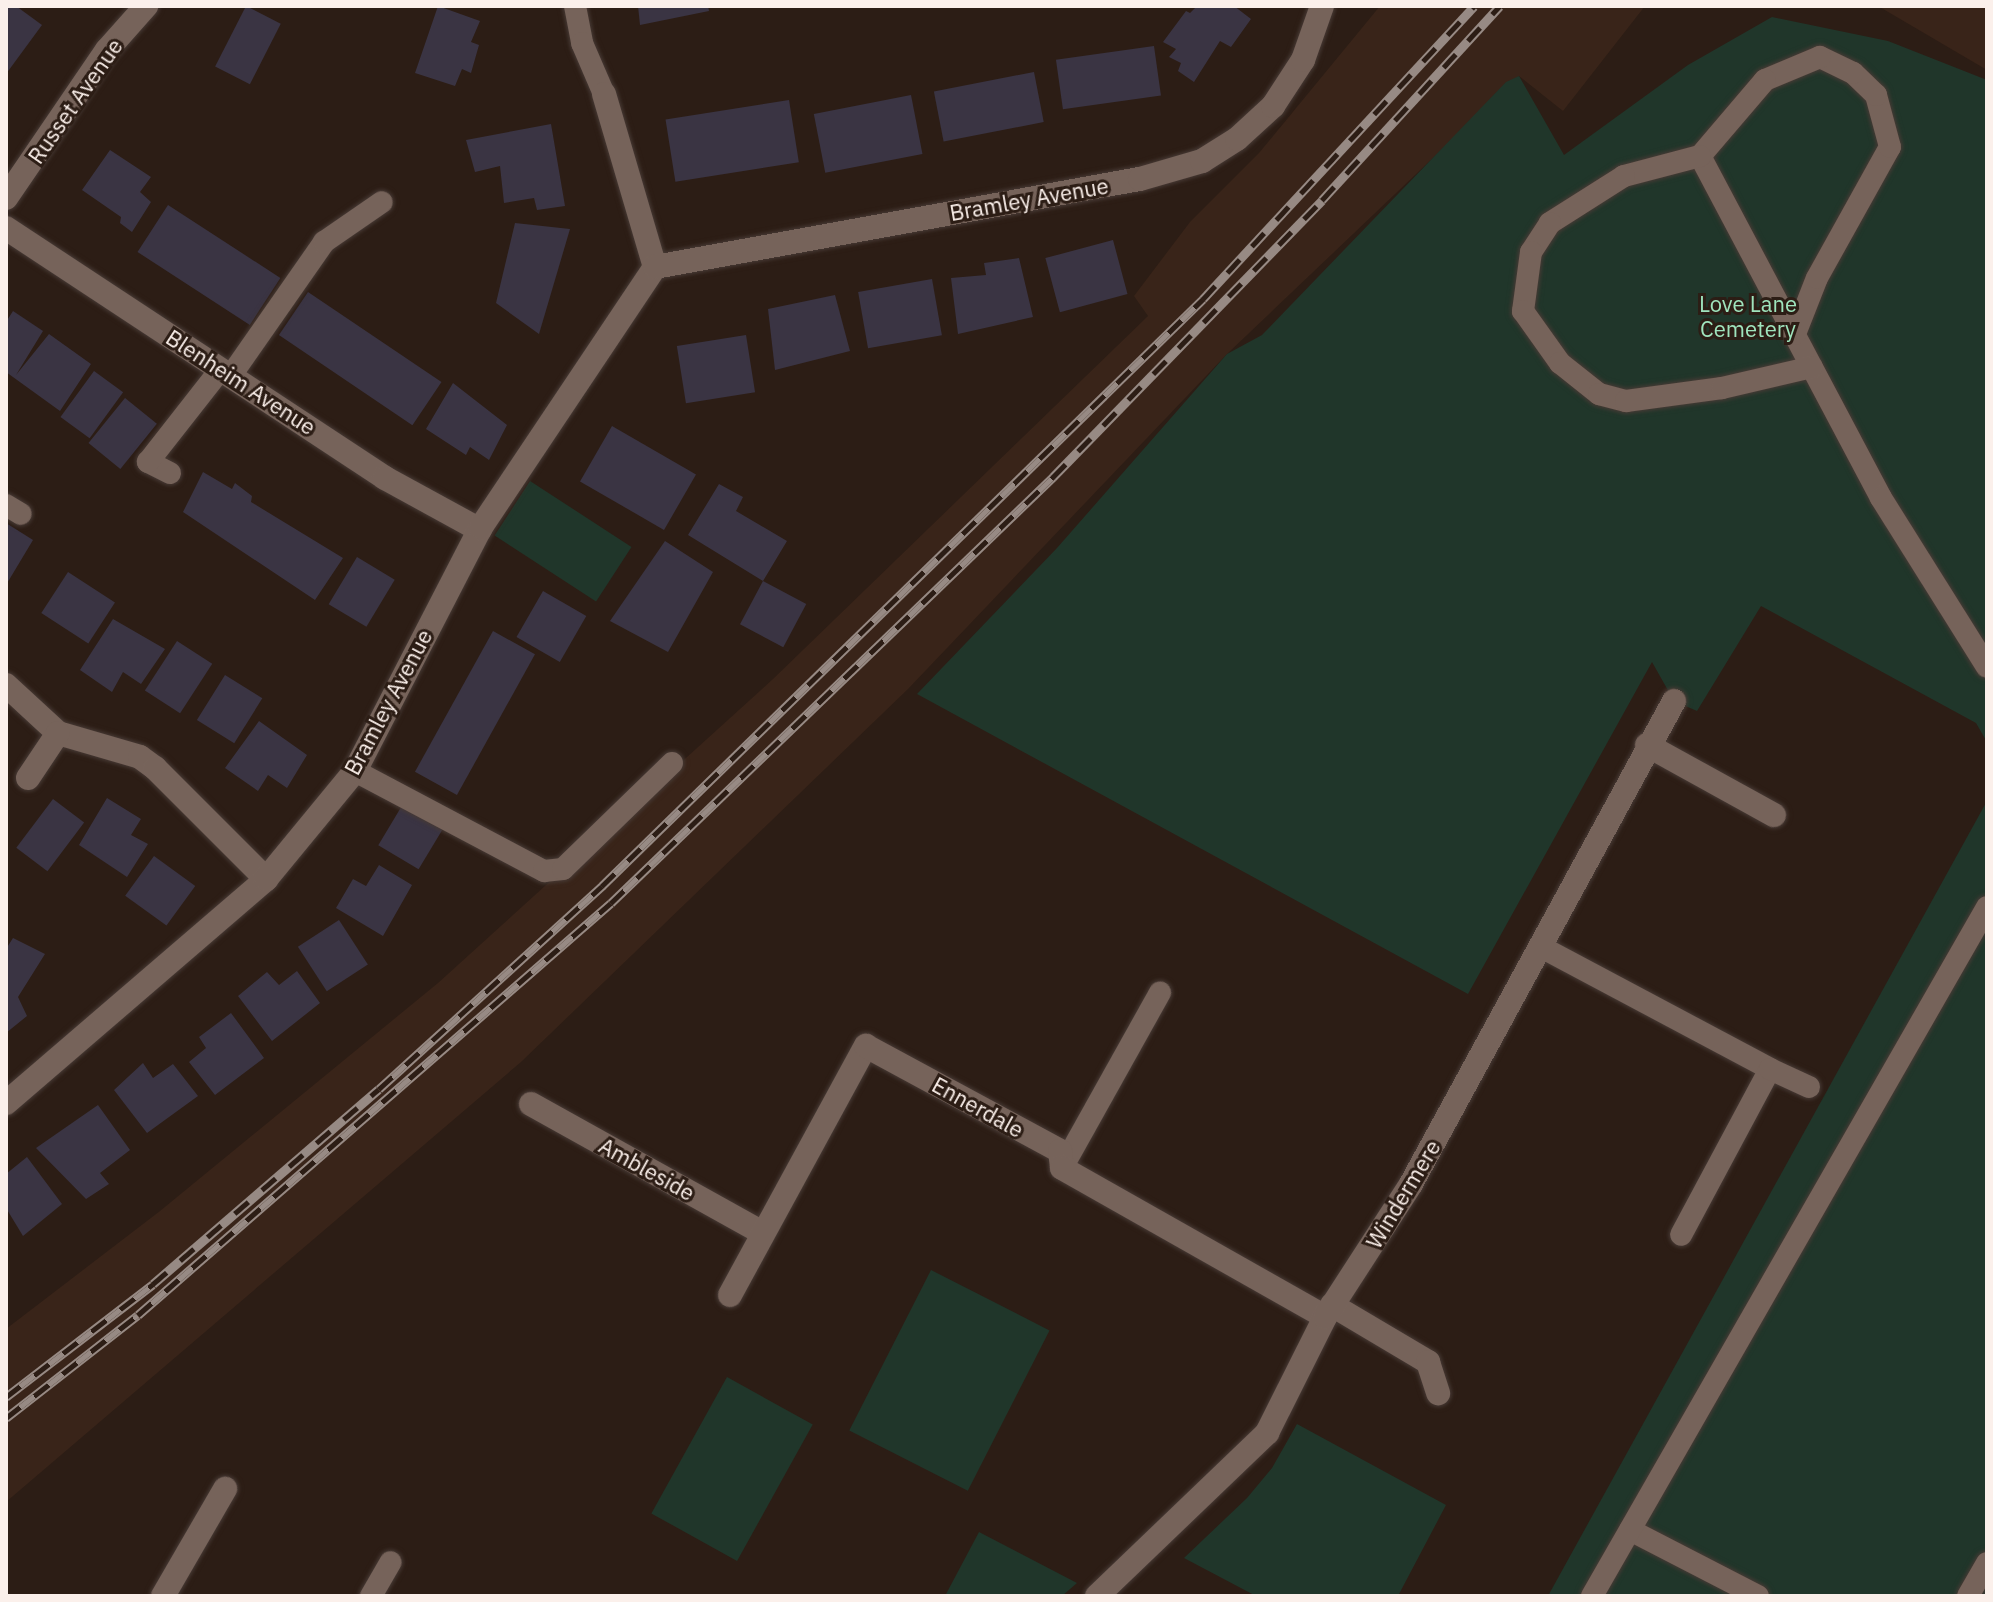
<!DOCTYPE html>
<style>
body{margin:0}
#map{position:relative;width:1993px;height:1602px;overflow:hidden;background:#2c1d15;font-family:"IBM Plex Sans",sans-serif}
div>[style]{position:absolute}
.built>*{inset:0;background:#392419}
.green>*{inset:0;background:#20362a;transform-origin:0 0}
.building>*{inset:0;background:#3a3443;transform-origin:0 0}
.roads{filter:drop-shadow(0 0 2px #473a35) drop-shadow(0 0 2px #473a35)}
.service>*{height:22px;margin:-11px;padding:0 11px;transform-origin:11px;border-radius:11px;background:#76635a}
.minor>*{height:24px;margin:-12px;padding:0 12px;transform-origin:12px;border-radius:12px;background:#76635a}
.rail>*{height:9px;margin-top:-4.5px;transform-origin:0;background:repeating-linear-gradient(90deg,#2c1d15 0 18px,#978a84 0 36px);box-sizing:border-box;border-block:2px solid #978a84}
span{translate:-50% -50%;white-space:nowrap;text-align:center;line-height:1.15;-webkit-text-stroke:6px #2c1d15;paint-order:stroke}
.street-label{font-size:22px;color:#fbf0eb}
.park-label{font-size:22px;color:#9fe4bd}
.frame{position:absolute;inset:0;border:8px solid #fbf0eb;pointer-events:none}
</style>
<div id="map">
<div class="built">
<i style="clip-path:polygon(1380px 6px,1645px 6px,1563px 111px,1519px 76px,1227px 354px,908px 689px,521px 1062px,6px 1502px,6px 1329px,160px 1211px,438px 983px,773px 679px,1148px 316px,1134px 296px,1190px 222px,1259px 153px)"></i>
<i style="clip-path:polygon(1878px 6px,1987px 6px,1987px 70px)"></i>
</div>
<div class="green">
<i style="clip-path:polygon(1772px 17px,1888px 41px,1987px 80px,1987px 742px,1976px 723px,1761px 606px,1697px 711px,1674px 701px,1652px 662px,1468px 994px,917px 694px,1057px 548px,1227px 354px,1262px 335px,1506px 82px,1519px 76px,1564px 155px,1688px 65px)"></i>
<i style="left:530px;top:481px;width:121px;height:65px;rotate:33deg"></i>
<i style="clip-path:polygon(1987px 801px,1987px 1596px,1548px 1596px)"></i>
<i style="left:931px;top:1270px;width:133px;height:180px;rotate:27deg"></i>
<i style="left:727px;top:1377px;width:98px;height:156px;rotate:29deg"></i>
<i style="clip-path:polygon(1297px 1424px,1446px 1505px,1398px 1596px,1256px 1596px,1184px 1558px,1247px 1498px,1272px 1468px)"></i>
<i style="clip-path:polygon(979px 1532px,1077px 1583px,1062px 1596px,945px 1596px)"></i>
</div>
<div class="building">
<i style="clip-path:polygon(6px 6px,16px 6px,42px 25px,6px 74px)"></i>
<i style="left:246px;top:6px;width:39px;height:68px;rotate:27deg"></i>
<i style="clip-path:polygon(438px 6px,480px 21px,471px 42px,479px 45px,471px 73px,462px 69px,455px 86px,415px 73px)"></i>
<i style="clip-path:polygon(638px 6px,708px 6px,709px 11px,640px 25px)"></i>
<i style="clip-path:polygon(1197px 6px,1234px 6px,1251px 19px,1231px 47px,1220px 41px,1194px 82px,1178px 71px,1181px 63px,1169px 57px,1176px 49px,1163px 42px,1186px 11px,1190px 13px)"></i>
<i style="left:1154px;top:46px;width:50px;height:99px;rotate:82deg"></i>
<i style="left:1034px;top:72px;width:51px;height:102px;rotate:79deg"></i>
<i style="left:911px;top:95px;width:60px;height:99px;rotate:79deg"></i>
<i style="left:789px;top:100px;width:63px;height:125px;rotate:81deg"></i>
<i style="clip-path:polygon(551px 124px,565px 206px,537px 210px,534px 198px,504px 203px,500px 166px,475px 172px,466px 140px)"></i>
<i style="clip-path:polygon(110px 150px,151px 177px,140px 192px,151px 202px,132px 232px,120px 223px,121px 217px,82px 190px)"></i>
<i style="left:168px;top:205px;width:134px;height:56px;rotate:33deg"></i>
<i style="clip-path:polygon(515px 223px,570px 229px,539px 334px,496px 303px)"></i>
<i style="left:1113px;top:240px;width:56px;height:70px;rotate:75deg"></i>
<i style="clip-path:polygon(1019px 258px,1033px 317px,958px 334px,951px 278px,986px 275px,984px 263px)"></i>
<i style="left:932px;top:279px;width:57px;height:75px;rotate:80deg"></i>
<i style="left:308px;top:292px;width:161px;height:52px;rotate:34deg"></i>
<i style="clip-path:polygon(835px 295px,850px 351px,775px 370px,768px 309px)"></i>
<i style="clip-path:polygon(13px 311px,43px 331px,16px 375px,49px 334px,91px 364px,60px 411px,6px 372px,6px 322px)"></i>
<i style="left:746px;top:335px;width:58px;height:70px;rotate:81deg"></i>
<i style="left:94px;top:371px;width:36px;height:57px;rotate:36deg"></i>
<i style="clip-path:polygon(453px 383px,507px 425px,489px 460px,470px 447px,466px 455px,426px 429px)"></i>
<i style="left:125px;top:398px;width:41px;height:58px;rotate:39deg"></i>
<i style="left:612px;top:426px;width:97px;height:64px;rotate:30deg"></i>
<i style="clip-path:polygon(203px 472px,232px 489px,235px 483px,252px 496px,251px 502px,343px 558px,315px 600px,183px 512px)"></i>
<i style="clip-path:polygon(719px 484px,743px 497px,736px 511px,787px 541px,763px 581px,688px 535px)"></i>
<i style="clip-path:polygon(6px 523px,33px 540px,6px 585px)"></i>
<i style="clip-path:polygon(665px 541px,713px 572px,668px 652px,610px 621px)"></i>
<i style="left:357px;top:557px;width:44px;height:55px;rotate:31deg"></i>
<i style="left:68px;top:572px;width:56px;height:49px;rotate:33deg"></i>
<i style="left:763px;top:581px;width:49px;height:49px;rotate:28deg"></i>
<i style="left:543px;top:591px;width:50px;height:53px;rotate:30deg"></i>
<i style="clip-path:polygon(113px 619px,165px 649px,141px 684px,123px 672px,112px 692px,80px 670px)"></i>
<i style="left:493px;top:631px;width:48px;height:161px;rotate:29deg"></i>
<i style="left:177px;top:641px;width:42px;height:59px;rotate:33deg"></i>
<i style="left:225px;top:675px;width:44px;height:53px;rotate:32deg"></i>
<i style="clip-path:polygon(259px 721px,307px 755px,287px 788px,268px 775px,258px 791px,225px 768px)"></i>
<i style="clip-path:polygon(107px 798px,141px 819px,131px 835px,148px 844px,127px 877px,79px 845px)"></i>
<i style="left:53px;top:799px;width:39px;height:61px;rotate:37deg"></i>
<i style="left:403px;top:804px;width:47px;height:48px;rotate:31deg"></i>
<i style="left:154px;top:856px;width:51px;height:49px;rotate:36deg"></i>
<i style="clip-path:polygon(379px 865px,412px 885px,383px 936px,336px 908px,353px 879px,366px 886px)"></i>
<i style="left:339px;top:920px;width:53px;height:49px;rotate:57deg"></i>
<i style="clip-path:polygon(13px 938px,45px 954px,18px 997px,27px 1016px,6px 1033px,6px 949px)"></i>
<i style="clip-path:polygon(297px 971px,320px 1003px,272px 1041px,238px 996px,267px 972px,279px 985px)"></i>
<i style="clip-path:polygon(231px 1013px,264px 1058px,215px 1095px,189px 1062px,206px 1048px,199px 1037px)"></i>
<i style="clip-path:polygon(143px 1063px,153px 1078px,173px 1064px,198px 1096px,147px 1133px,114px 1090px)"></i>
<i style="clip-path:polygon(98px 1105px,130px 1150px,100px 1173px,109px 1184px,86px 1199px,36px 1148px)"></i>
<i style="clip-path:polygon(27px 1157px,62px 1204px,23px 1236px,6px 1208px,6px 1174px)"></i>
</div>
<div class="roads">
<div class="service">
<i style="left:575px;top:6px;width:38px;rotate:79deg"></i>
<i style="left:582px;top:43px;width:56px;rotate:66.7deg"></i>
<i style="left:1700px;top:156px;width:387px;rotate:62.1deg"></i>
<i style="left:1881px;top:498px;width:199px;rotate:57.9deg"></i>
<i style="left:1795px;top:334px;width:60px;rotate:-68.6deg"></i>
<i style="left:1817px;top:278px;width:150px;rotate:-60.9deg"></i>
<i style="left:1890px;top:147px;width:54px;rotate:-105.1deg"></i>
<i style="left:1876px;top:95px;width:32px;rotate:-136deg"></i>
<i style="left:1853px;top:73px;width:37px;rotate:-154deg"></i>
<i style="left:1820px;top:57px;width:60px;rotate:157.3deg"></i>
<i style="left:1765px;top:80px;width:100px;rotate:130.5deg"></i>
<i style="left:1700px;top:156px;width:79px;rotate:165.3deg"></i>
<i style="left:1624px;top:176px;width:88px;rotate:147.6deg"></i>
<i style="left:1550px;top:223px;width:35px;rotate:123deg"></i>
<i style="left:1531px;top:252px;width:60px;rotate:97.7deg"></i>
<i style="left:1523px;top:311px;width:64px;rotate:54.6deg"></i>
<i style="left:1560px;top:363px;width:50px;rotate:38.5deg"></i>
<i style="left:1599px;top:394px;width:28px;rotate:15deg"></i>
<i style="left:1626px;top:401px;width:97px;rotate:-7.7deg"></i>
<i style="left:1722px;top:388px;width:92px;rotate:-13.1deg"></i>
<i style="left:232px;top:374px;width:161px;rotate:-55.1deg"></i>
<i style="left:324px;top:242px;width:70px;rotate:-34.6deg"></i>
<i style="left:170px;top:473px;width:25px;rotate:-153deg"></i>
<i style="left:148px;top:462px;width:118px;rotate:-51.9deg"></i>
<i style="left:6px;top:505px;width:17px;rotate:31deg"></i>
<i style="left:355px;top:771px;width:214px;rotate:27.9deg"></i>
<i style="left:544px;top:871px;width:19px;rotate:-6deg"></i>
<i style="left:563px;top:869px;width:152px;rotate:-44.2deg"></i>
<i style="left:1541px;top:947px;width:259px;rotate:28deg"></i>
<i style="left:1770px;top:1069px;width:188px;rotate:118.2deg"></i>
<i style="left:1770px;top:1069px;width:43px;rotate:24.8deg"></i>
<i style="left:1062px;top:1168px;width:201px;rotate:-60.8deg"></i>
<i style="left:1630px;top:1530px;width:144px;rotate:27.3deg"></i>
<i style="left:371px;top:1596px;width:39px;rotate:-60deg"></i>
<i style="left:1592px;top:1596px;width:794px;rotate:-60.17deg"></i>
<i style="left:1968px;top:1596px;width:38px;rotate:-60deg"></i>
</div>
<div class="minor">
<i style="left:604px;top:94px;width:180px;rotate:73.6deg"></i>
<i style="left:6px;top:198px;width:179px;rotate:-55.7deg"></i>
<i style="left:107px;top:50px;width:59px;rotate:-48.4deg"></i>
<i style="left:6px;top:228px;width:454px;rotate:33.4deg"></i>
<i style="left:385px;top:478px;width:108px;rotate:28.7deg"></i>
<i style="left:6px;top:685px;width:71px;rotate:42.7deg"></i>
<i style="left:58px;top:733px;width:85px;rotate:16.3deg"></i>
<i style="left:140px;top:757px;width:19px;rotate:36deg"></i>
<i style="left:155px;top:768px;width:157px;rotate:45deg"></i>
<i style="left:1647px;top:745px;width:145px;rotate:28.9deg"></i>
<i style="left:28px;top:778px;width:54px;rotate:-56.3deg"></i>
<i style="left:6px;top:1103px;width:343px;rotate:-40.7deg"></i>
<i style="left:266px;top:879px;width:140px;rotate:-50.5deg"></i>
<i style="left:355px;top:771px;width:275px;rotate:-62.7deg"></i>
<i style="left:481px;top:527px;width:313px;rotate:-56.2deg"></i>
<i style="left:655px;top:267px;width:493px;rotate:-10.3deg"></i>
<i style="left:1140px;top:179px;width:65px;rotate:-16.2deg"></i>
<i style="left:1202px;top:161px;width:41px;rotate:-32.2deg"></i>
<i style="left:1237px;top:139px;width:49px;rotate:-42.5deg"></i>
<i style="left:1273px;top:106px;width:55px;rotate:-56.9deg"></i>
<i style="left:1303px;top:60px;width:57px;rotate:-70.6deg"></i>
<i style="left:531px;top:1104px;width:265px;rotate:29.1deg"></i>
<i style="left:730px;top:1295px;width:284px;rotate:-61.4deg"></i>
<i style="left:866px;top:1046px;width:221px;rotate:28.4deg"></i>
<i style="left:1060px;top:1151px;width:17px;rotate:83deg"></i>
<i style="left:1062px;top:1168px;width:302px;rotate:29.5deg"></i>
<i style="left:1332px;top:1305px;width:112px;rotate:30.7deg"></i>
<i style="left:1428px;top:1362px;width:33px;rotate:72deg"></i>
<i style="left:163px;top:1596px;width:124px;rotate:-59.9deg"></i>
<i style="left:1097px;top:1596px;width:236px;rotate:-43.8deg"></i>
<i style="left:1267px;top:1433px;width:130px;rotate:-63.4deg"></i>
<i style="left:1325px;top:1317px;width:158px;rotate:-57.1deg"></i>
<i style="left:1411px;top:1184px;width:550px;rotate:-61.43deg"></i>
</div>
</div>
<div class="rail">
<i style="left:6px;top:1397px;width:185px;rotate:-37.5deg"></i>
<i style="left:153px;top:1284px;width:298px;rotate:-40.8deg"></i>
<i style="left:379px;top:1089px;width:302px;rotate:-42.3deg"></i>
<i style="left:602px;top:886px;width:840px;rotate:-44.32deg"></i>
<i style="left:1203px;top:299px;width:399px;rotate:-47.2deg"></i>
<i style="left:6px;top:1418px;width:167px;rotate:-38deg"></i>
<i style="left:138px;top:1315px;width:627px;rotate:-41.06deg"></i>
<i style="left:611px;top:903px;width:614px;rotate:-43.94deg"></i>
<i style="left:1053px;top:477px;width:386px;rotate:-45.8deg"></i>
<i style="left:1322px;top:200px;width:263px;rotate:-47.5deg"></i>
</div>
<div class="street-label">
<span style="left:75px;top:101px;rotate:-55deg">Russet Avenue</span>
<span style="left:1029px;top:199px;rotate:-10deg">Bramley Avenue</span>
<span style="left:241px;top:382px;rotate:33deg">Blenheim Avenue</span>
<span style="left:388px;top:702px;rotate:-62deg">Bramley Avenue</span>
<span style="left:978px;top:1107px;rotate:29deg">Ennerdale</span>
<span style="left:647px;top:1169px;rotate:29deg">Ambleside</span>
<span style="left:1403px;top:1194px;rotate:-59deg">Windermere</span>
</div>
<div class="park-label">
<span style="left:1748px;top:316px">Love Lane<br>Cemetery</span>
</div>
<div class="frame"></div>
</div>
